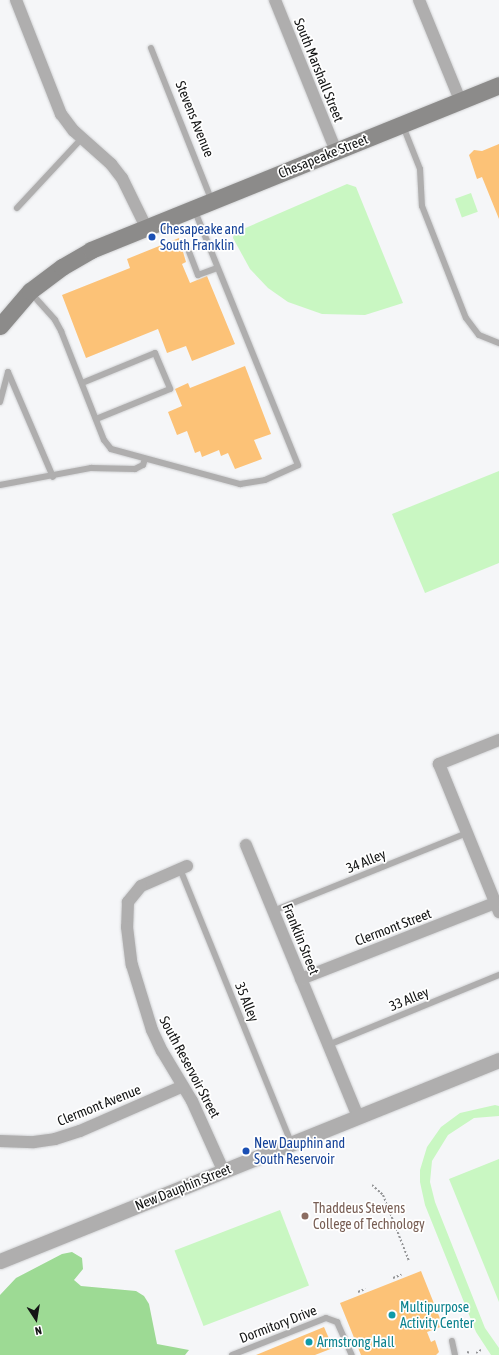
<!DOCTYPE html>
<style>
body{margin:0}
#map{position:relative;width:499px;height:1355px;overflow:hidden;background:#f5f6f8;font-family:"Asap Condensed",sans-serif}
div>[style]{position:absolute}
.green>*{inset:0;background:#c9f7c2;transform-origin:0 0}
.forest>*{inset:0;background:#9dda94}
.building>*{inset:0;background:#fcc277}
.path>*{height:2px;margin-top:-1px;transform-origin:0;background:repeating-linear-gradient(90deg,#949597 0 2px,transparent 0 4px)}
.roads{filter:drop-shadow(0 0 1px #d1d2d4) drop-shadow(0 0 1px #d1d2d4)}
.service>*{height:6px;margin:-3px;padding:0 3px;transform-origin:3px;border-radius:3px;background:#afaeae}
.minor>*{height:12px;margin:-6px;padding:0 6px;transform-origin:6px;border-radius:6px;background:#afaeae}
.tertiary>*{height:15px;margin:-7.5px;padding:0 7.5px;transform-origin:7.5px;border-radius:7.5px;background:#afaeae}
.secondary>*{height:17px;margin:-8.5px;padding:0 8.5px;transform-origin:8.5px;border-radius:8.5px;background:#8c8b8a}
.dots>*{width:11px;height:11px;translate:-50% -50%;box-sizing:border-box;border:2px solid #fff;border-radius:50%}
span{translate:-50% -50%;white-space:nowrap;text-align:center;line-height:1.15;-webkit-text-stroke:3.5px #fff;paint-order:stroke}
.street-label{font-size:14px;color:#141515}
.transit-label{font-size:14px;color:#164399}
.left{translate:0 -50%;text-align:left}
.education-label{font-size:14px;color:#785e54}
.culture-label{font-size:14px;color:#0d838f}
.north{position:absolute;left:16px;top:1299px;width:40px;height:40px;-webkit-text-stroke:3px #fff;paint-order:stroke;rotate:168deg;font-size:11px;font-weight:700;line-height:16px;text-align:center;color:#141515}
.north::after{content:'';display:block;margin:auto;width:14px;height:18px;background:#141515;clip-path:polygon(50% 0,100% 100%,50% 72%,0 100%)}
</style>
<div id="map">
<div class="green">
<i style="clip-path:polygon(347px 184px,356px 187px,403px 303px,365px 315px,322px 314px,288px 302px,268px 288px,250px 269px,233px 238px,234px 233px)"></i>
<i style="left:471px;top:193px;width:20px;height:17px;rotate:70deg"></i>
<i style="clip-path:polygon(499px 471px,499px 563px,425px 593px,392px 514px)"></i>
<i style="clip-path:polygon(495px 1105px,499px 1106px,499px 1116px,474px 1118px,448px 1135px,432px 1161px,430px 1182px,435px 1202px,485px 1328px,499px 1348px,499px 1355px,491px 1355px,476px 1332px,425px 1205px,420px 1182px,420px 1170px,427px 1147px,441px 1127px,460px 1113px)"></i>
<i style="clip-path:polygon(499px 1159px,499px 1302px,449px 1179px)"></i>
<i style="left:280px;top:1210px;width:81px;height:113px;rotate:69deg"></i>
</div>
<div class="forest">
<i style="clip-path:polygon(72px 1252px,82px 1258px,83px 1269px,74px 1280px,81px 1286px,136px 1291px,144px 1296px,149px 1304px,157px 1344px,189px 1350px,185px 1355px,0 1355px,0 1295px,16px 1278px,62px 1254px)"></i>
</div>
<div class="building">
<i style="clip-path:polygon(499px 144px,499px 219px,482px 177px,477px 179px,469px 155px,474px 150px,482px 151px)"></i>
<i style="clip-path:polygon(179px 238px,186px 262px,182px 264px,190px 283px,207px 276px,235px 344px,192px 361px,186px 346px,167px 353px,158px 329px,86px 358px,62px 295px,130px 268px,127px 259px)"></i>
<i style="clip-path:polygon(245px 366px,271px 434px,254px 440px,262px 459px,235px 469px,228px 453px,221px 456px,219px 450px,202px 457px,200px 451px,195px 453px,187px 431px,177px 435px,168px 412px,182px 406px,175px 389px,188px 383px,190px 388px)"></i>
<i style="clip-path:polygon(421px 1271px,443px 1326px,427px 1332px,431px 1342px,435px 1340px,439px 1352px,436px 1355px,361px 1355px,340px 1303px)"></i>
<i style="clip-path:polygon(324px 1327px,333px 1348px,315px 1355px,256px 1355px)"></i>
</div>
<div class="path">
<i style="left:372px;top:1185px;width:15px;rotate:42deg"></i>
<i style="left:383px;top:1195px;width:71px;rotate:68.5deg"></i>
<i style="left:393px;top:1278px;width:9px;rotate:-21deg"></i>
<i style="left:358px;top:1292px;width:8px;rotate:-23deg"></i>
<i style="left:467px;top:1352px;width:4px;rotate:14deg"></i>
<i style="left:476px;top:1353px;width:6px;rotate:-31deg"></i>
</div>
<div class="roads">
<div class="service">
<i style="left:151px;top:48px;width:165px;rotate:68.3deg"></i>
<i style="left:403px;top:126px;width:46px;rotate:68.4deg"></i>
<i style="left:420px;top:169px;width:37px;rotate:87deg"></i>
<i style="left:422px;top:206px;width:120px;rotate:68.6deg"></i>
<i style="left:466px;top:318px;width:21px;rotate:53deg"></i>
<i style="left:479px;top:335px;width:22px;rotate:22deg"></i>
<i style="left:17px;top:208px;width:96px;rotate:-47.1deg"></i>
<i style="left:188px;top:249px;width:28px;rotate:69deg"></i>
<i style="left:198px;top:275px;width:20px;rotate:-20deg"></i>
<i style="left:31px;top:293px;width:36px;rotate:48deg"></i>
<i style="left:55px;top:320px;width:13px;rotate:61deg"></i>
<i style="left:61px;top:331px;width:117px;rotate:68.5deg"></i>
<i style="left:104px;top:440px;width:11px;rotate:52deg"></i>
<i style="left:111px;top:449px;width:134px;rotate:15.2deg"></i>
<i style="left:240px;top:484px;width:25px;rotate:-9deg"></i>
<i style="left:265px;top:480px;width:36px;rotate:-24deg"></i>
<i style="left:298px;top:465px;width:276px;rotate:-112.1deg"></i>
<i style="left:82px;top:383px;width:79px;rotate:-22.3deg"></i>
<i style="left:155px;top:353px;width:39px;rotate:67deg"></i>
<i style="left:170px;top:389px;width:80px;rotate:157.9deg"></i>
<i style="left:0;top:402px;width:31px;rotate:-75deg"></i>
<i style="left:8px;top:372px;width:114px;rotate:66.8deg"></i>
<i style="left:0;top:485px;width:93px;rotate:-10.6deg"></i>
<i style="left:91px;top:468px;width:44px;rotate:1.3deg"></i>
<i style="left:135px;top:469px;width:9px;rotate:-27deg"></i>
<i style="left:143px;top:465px;width:6px;rotate:-72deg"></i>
<i style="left:180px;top:869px;width:296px;rotate:67.9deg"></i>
<i style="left:273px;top:911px;width:209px;rotate:-21.9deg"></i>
<i style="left:328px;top:1045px;width:185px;rotate:-22.3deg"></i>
<i style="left:452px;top:1341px;width:14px;rotate:78deg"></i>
<i style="left:232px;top:1355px;width:101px;rotate:-21.5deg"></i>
<i style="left:326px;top:1318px;width:12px;rotate:20deg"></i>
<i style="left:337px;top:1322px;width:36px;rotate:66deg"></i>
</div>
<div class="minor">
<i style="left:16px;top:0;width:123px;rotate:68.5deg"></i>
<i style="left:61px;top:114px;width:21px;rotate:53deg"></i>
<i style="left:74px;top:131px;width:50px;rotate:41.7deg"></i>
<i style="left:111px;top:164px;width:18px;rotate:52deg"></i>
<i style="left:122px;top:178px;width:55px;rotate:63.9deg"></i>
<i style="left:275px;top:0;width:163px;rotate:68deg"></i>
<i style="left:419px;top:0;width:108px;rotate:67.7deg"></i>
<i style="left:499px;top:740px;width:65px;rotate:158.2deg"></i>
<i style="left:439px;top:764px;width:160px;rotate:67.9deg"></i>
<i style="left:246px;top:845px;width:294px;rotate:67.6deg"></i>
<i style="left:187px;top:866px;width:50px;rotate:156.5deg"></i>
<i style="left:141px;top:886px;width:21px;rotate:129deg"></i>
<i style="left:128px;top:902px;width:25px;rotate:92deg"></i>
<i style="left:127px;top:927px;width:38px;rotate:83deg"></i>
<i style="left:132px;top:965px;width:68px;rotate:72.9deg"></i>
<i style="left:152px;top:1030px;width:23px;rotate:65deg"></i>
<i style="left:162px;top:1051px;width:58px;rotate:59deg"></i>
<i style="left:192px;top:1101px;width:76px;rotate:65.8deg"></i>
<i style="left:301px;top:979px;width:208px;rotate:-21.4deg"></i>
<i style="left:0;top:1141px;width:34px;rotate:2deg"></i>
<i style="left:34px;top:1142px;width:21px;rotate:-8deg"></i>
<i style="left:55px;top:1139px;width:26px;rotate:-18deg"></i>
<i style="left:80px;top:1131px;width:112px;rotate:-23.6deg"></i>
</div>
<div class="tertiary">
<i style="left:0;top:1261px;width:538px;rotate:-21.94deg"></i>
</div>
<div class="secondary">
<i style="left:0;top:326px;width:46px;rotate:-49.4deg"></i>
<i style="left:30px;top:291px;width:40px;rotate:-37deg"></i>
<i style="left:62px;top:267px;width:34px;rotate:-30deg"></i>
<i style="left:91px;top:250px;width:440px;rotate:-22deg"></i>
</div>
</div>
<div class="dots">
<i style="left:152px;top:237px;background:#1a4fb4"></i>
<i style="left:246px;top:1151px;background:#1a4fb4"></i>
<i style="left:305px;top:1216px;background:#8d6e63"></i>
<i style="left:392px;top:1315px;background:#0f9aa8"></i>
<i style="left:309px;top:1342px;background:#0f9aa8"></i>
</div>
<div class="street-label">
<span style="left:319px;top:70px;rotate:68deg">South Marshall Street</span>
<span style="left:195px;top:119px;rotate:68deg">Stevens Avenue</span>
<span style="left:323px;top:156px;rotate:-22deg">Chesapeake Street</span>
<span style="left:366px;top:861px;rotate:-22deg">34 Alley</span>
<span style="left:393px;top:927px;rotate:-21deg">Clermont Street</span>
<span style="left:301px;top:939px;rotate:68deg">Franklin Street</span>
<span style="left:409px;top:999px;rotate:-22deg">33 Alley</span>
<span style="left:247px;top:1002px;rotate:68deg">35 Alley</span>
<span style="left:190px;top:1067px;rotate:62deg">South Reservoir Street</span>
<span style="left:99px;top:1105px;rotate:-22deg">Clermont Avenue</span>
<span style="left:183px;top:1187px;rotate:-22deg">New Dauphin Street</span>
<span style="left:278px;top:1324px;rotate:-21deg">Dormitory Drive</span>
</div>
<div class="transit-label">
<span class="left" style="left:160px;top:237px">Chesapeake and<br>South Franklin</span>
<span class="left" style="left:254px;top:1151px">New Dauphin and<br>South Reservoir</span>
</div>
<div class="education-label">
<span class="left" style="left:313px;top:1216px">Thaddeus Stevens<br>College of Technology</span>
</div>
<div class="culture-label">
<span class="left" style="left:400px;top:1315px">Multipurpose<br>Activity Center</span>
<span class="left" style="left:317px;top:1342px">Armstrong Hall</span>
</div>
<div class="north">N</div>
</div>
